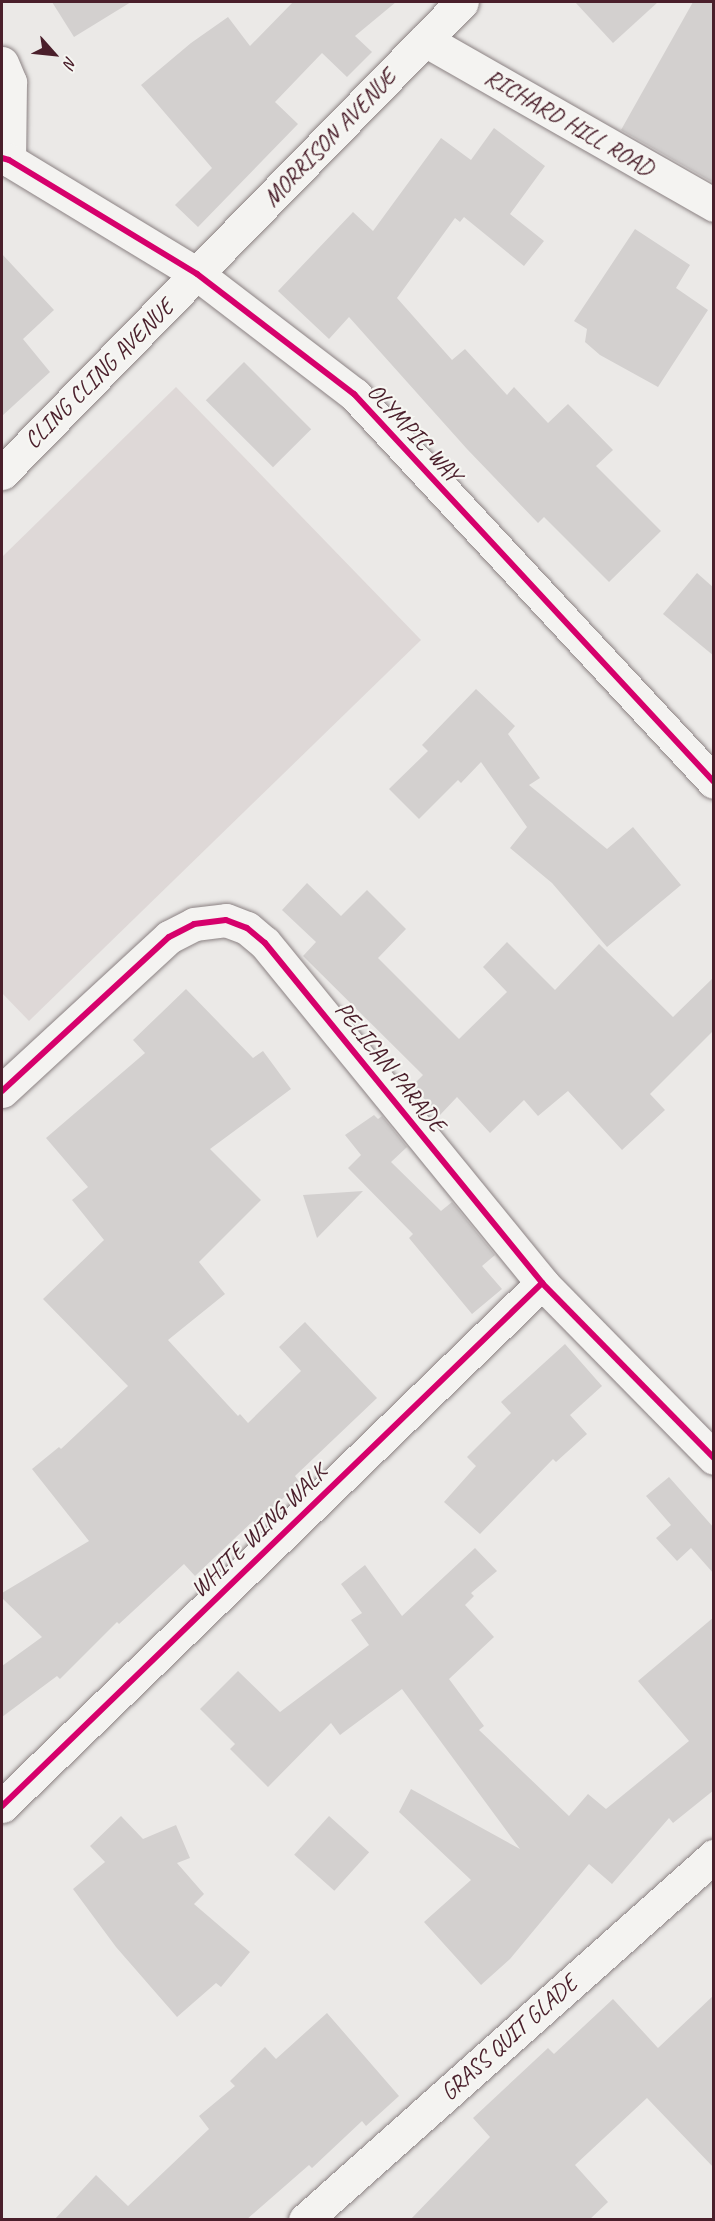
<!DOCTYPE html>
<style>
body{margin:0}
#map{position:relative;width:715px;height:2221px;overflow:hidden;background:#ebe9e7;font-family:Caveat,sans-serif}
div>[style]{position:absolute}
.green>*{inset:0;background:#ded8d7}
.building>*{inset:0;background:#d3d0cf;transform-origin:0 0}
.roads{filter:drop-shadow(0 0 2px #8b8283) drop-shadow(0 0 2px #8b8283)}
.minor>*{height:33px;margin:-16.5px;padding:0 16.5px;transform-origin:16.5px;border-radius:16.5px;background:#f4f3f1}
.cycleway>*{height:6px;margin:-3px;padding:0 3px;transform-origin:3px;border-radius:3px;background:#d6006c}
span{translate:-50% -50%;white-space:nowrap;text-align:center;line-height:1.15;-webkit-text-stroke:4.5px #f6f6f2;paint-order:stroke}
.street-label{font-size:24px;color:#4a1f2b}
.frame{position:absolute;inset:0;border:3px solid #4a1f2b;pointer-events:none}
.north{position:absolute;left:24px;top:24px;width:60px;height:60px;-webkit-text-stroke:4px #f6f6f2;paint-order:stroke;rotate:117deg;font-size:16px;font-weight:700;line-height:24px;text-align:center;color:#4a1f2b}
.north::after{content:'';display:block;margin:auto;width:21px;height:27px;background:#4a1f2b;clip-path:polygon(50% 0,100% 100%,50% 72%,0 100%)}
</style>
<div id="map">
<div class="green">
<i style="clip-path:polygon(176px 387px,421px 640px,29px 1021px,2px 993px,2px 557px)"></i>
</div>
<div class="building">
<i style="clip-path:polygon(52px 2px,131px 2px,74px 37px)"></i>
<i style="clip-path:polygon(293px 2px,396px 2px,355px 36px,372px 52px,347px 77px,322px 53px,275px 102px,298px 124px,198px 227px,175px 205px,212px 168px,141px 85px,191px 43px,228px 17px,250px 46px)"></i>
<i style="clip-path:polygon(575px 2px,658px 2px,613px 43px)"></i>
<i style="clip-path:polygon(693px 2px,714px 2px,714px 183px,621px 130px)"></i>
<i style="clip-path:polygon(494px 128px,545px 166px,510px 214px,544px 241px,524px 266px,464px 217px,460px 222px,455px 218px,397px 298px,452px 360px,465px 349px,507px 395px,514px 387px,548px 423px,568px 404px,613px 450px,596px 466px,661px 531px,609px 582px,544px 517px,538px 523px,467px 449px,349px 317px,329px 339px,278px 291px,353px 212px,373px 231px,441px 138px,471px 160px)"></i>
<i style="clip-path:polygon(635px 229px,690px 265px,676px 288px,708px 310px,658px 387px,600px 355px,585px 342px,587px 329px,574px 321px)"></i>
<i style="clip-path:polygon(2px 254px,54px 310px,23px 339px,50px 372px,2px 416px)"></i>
<i style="left:244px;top:362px;width:95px;height:54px;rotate:45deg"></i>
<i style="clip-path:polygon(697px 573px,714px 588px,714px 656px,663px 614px)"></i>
<i style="clip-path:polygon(476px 689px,515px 726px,508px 734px,540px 778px,529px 785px,607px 849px,633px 827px,681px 885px,607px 947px,552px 883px,510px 848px,527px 827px,481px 762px,461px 783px,458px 780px,419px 819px,389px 789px,428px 751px,422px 745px)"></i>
<i style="clip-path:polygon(307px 883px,341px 916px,367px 890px,406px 929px,378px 958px,459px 1039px,507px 992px,483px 967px,507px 942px,555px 990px,599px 944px,673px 1017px,714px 977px,714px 1030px,650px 1094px,665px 1110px,622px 1150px,568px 1091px,538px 1116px,524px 1100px,490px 1133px,457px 1097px,440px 1115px,412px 1086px,423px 1075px,303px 956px,316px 942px,282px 910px)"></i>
<i style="clip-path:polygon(186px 989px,253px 1058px,263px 1051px,291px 1089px,210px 1149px,261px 1200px,199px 1262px,225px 1294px,168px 1340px,238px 1416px,240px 1414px,248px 1423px,301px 1371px,279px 1347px,305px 1322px,377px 1398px,295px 1476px,300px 1483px,255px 1523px,253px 1521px,195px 1576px,184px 1564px,119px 1624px,117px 1622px,60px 1679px,57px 1676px,2px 1717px,2px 1666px,42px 1637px,2px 1598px,2px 1593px,89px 1541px,32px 1469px,59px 1447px,61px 1449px,128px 1386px,43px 1299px,104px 1240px,72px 1200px,88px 1187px,46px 1138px,145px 1053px,133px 1040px)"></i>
<i style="clip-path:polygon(374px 1115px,378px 1119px,382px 1116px,407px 1147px,391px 1162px,441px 1211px,452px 1202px,495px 1255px,482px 1266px,502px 1289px,472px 1314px,409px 1238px,413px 1234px,348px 1168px,361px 1155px,345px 1135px)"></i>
<i style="clip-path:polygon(363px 1191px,317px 1238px,303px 1195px)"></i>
<i style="clip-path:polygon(565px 1344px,602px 1386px,570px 1415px,587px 1434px,556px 1462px,553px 1459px,480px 1534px,444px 1502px,476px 1466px,467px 1457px,511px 1413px,501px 1402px)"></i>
<i style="clip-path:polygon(669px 1477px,714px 1528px,714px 1574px,691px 1548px,677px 1561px,656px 1538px,671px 1525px,646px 1496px)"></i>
<i style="clip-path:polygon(475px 1548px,497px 1571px,471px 1593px,474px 1596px,465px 1605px,494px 1637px,449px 1679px,484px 1726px,479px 1730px,569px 1816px,588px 1794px,606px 1809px,689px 1741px,638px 1681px,714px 1617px,714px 1790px,673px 1823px,669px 1818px,612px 1884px,589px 1864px,510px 1959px,481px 1985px,424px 1922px,471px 1880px,399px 1812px,411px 1789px,520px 1849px,402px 1689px,340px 1735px,331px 1723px,268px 1787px,230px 1749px,235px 1744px,200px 1709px,238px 1671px,280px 1712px,369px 1645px,351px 1620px,362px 1613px,341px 1584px,365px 1565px,402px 1616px)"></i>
<i style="clip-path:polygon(121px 1816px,143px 1839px,176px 1825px,190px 1858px,177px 1863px,204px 1894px,194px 1904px,250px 1952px,221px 1987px,216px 1983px,177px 2017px,116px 1947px,73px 1889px,105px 1862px,90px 1846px)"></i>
<i style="left:329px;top:1816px;width:54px;height:52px;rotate:42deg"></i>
<i style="clip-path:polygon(714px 1995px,714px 2168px,647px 2098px,575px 2165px,608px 2202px,589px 2220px,410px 2220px,490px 2137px,473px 2118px,548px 2048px,554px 2054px,613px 1999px,658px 2048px)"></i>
<i style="clip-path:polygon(327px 2013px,399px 2096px,366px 2126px,362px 2121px,312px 2168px,309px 2165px,246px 2220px,54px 2220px,96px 2175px,128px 2206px,209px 2129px,199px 2116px,235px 2086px,230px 2081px,265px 2047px,276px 2059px)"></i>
</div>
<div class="roads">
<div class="minor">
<i style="left:425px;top:40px;width:333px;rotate:29.7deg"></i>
<i style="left:2px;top:63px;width:21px;rotate:67deg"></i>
<i style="left:10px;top:82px;width:78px;rotate:90.7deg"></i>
<i style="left:2px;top:158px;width:7px;rotate:16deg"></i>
<i style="left:9px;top:160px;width:220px;rotate:31.2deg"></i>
<i style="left:197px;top:274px;width:198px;rotate:37.4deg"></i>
<i style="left:354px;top:394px;width:529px;rotate:47.14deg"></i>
<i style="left:2px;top:473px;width:658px;rotate:-45.68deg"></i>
<i style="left:2px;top:1091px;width:227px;rotate:-42.7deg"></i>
<i style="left:169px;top:937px;width:28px;rotate:-27deg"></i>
<i style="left:194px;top:924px;width:32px;rotate:-7deg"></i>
<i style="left:226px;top:920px;width:22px;rotate:21deg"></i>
<i style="left:247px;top:928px;width:23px;rotate:40deg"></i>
<i style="left:265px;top:943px;width:439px;rotate:50.8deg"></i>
<i style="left:542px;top:1283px;width:245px;rotate:45.5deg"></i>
<i style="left:2px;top:1806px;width:752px;rotate:-44.08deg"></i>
<i style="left:305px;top:2220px;width:548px;rotate:-41.67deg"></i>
</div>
</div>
<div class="cycleway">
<i style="left:2px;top:158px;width:7px;rotate:16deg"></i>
<i style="left:9px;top:160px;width:220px;rotate:31.2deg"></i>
<i style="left:197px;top:274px;width:198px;rotate:37.4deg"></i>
<i style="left:354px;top:394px;width:529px;rotate:47.14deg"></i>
<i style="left:2px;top:1091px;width:227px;rotate:-42.7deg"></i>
<i style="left:169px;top:937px;width:28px;rotate:-27deg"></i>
<i style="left:194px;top:924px;width:32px;rotate:-7deg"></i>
<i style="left:226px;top:920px;width:22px;rotate:21deg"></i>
<i style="left:247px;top:928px;width:23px;rotate:40deg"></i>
<i style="left:265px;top:943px;width:439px;rotate:50.8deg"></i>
<i style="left:542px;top:1283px;width:245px;rotate:45.5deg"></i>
<i style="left:2px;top:1806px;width:752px;rotate:-44.08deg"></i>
</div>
<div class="street-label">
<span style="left:569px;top:123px;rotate:30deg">RICHARD HILL ROAD</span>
<span style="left:330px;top:138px;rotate:-46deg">MORRISON AVENUE</span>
<span style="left:99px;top:374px;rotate:-45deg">CLING CLING AVENUE</span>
<span style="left:414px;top:433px;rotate:47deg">OLYMPIC WAY</span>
<span style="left:390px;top:1067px;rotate:51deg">PELICAN PARADE</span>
<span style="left:259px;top:1531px;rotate:-44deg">WHITE WING WALK</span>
<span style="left:509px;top:2038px;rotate:-42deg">GRASS QUIT GLADE</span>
</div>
<div class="frame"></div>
<div class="north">N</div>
</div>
